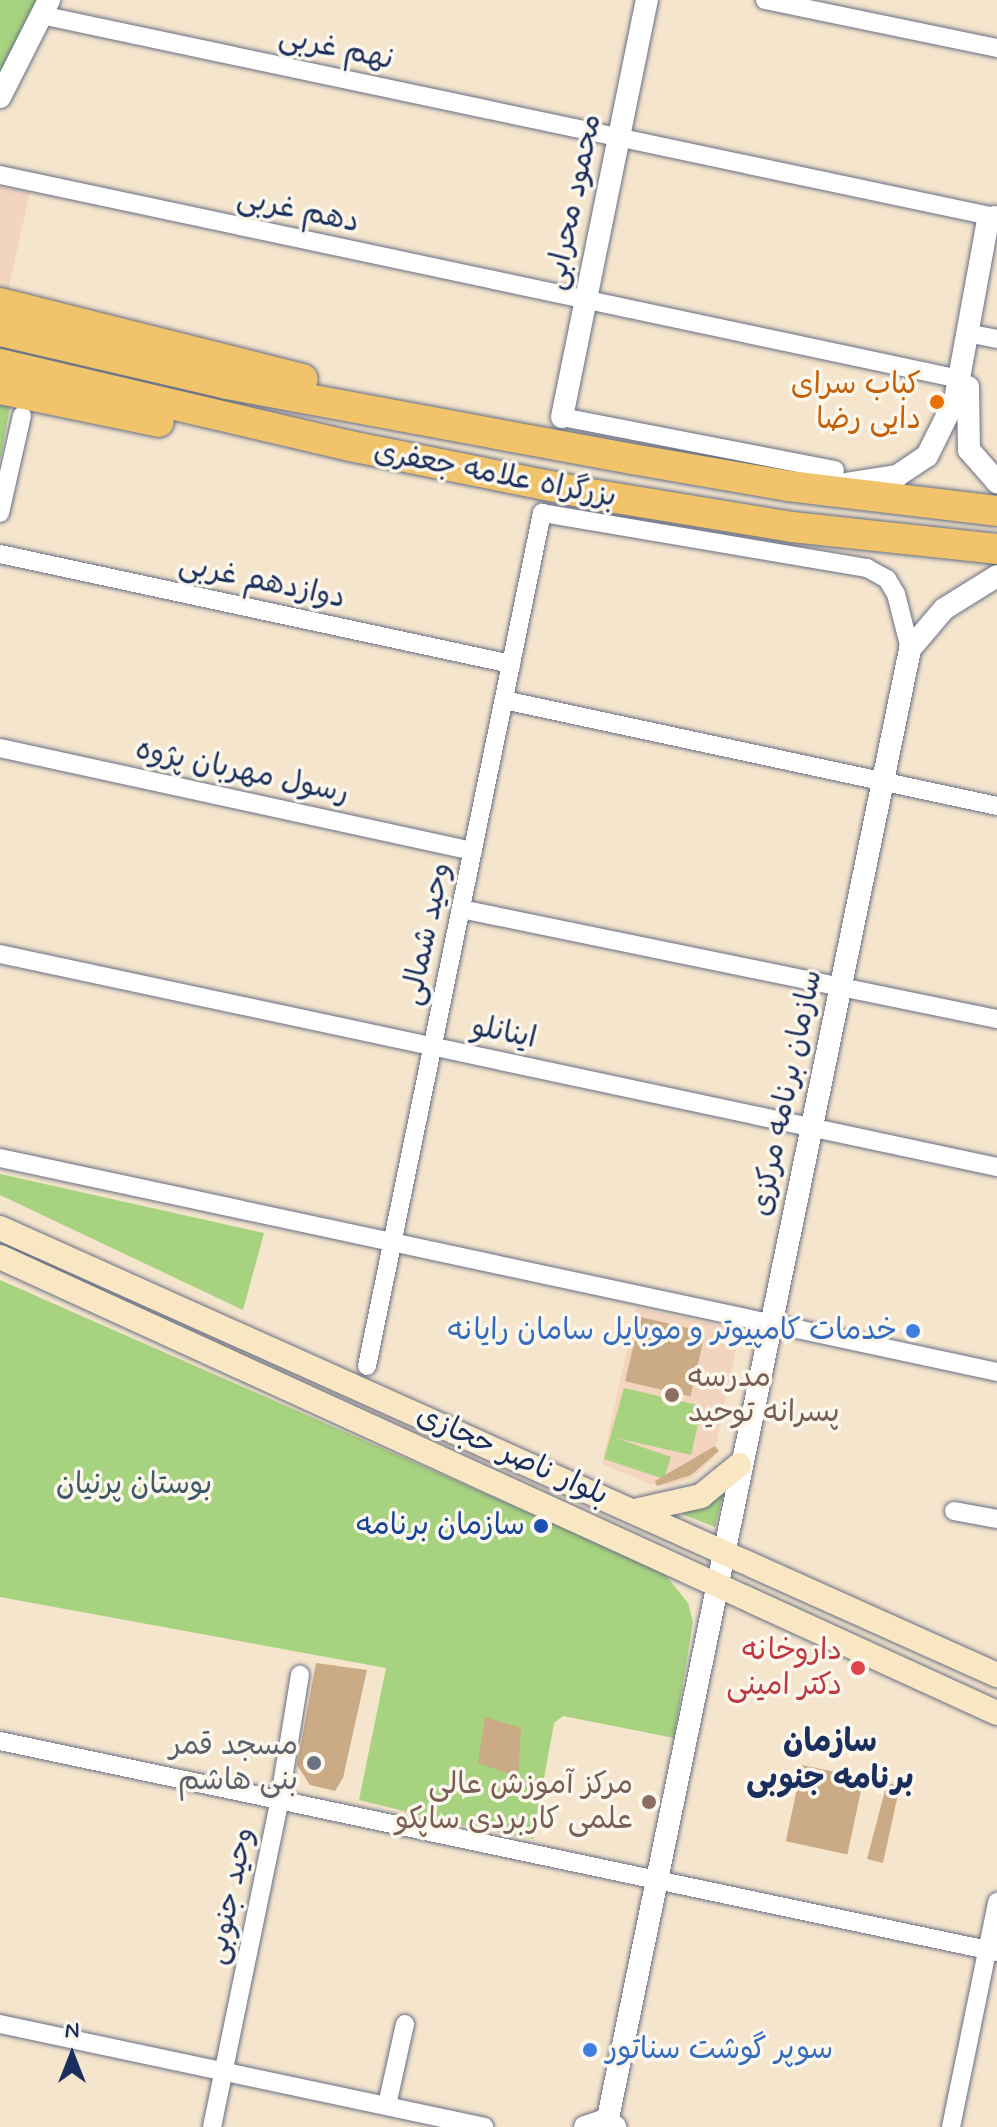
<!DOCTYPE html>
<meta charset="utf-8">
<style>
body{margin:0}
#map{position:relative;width:997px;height:2127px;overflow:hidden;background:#f5e5cd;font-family:Mynerve,"Playpen Sans Arabic",sans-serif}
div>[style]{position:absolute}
.built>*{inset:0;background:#f3d4be}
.green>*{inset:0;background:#a7d27f}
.building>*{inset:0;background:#cbaa86;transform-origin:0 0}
.roads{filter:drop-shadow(0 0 2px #676f85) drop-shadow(0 0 2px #676f85)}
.minor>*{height:18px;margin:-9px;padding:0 9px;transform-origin:9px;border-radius:9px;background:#fff}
.tertiary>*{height:22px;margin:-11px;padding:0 11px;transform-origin:11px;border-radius:11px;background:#fff}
.secondary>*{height:24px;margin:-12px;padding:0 12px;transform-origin:12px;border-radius:12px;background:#f9e7c3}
.trunk>*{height:30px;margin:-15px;padding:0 15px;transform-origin:15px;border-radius:15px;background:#f1c36a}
.dots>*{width:22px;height:22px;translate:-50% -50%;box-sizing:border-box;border:4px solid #fbf7ec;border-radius:50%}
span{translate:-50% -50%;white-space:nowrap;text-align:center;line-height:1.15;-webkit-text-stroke:7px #fbf7ec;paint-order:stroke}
.street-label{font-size:30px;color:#1b2f5e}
.food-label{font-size:30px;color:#c56008}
.right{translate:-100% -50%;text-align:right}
.shop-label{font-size:30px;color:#366cbe}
.left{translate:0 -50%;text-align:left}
.education-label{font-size:30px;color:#785e54}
.park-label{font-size:30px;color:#3e5866}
.transit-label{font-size:30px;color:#164399}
.health-label{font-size:30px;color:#be3a42}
.worship-label{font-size:30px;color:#5b616d}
.neighbourhood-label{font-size:32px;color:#1b2f5e;font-weight:700}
.north{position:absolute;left:32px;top:2015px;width:80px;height:80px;-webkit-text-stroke:6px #fbf7ec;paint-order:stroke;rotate:0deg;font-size:22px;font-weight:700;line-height:32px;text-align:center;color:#1b2f5e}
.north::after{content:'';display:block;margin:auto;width:28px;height:36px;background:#1b2f5e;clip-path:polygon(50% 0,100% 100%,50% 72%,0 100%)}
</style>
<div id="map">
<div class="built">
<i style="clip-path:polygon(0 187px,30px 193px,8px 291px,0 289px)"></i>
<i style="clip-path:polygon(636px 1308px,732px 1328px,738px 1339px,713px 1459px,692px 1478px,669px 1485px,653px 1485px,602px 1464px)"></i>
</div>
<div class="green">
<i style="clip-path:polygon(0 0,42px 0,0 75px)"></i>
<i style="clip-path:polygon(0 398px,11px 401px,0 461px)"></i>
<i style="clip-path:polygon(0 1174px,264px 1233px,243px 1310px,0 1195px)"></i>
<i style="clip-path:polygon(0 1280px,663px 1572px,688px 1603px,693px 1622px,674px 1738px,563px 1716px,554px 1723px,533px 1839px,456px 1824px,359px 1800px,386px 1668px,0 1597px)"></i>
<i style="clip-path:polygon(624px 1388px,702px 1406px,691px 1455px,616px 1438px,671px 1457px,664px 1479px,604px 1459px)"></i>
<i style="clip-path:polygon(724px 1490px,715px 1527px,682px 1514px)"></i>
</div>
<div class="building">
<i style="left:640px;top:1317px;width:67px;height:66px;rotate:13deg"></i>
<i style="clip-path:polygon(715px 1446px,719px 1451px,691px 1475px,657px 1486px,655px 1481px)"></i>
<i style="clip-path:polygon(316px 1663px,367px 1670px,343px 1778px,335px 1791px,310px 1785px,297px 1765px)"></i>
<i style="clip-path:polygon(485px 1717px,521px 1728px,518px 1777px,478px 1763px)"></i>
<i style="left:802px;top:1765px;width:63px;height:78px;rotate:12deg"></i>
<i style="clip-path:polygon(887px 1783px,900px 1785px,883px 1863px,867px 1859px)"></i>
</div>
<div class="roads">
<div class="minor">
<i style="left:765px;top:0;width:237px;rotate:11.7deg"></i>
<i style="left:41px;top:15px;width:975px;rotate:11.96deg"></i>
<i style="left:0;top:175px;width:981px;rotate:12deg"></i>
<i style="left:977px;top:335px;width:20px;rotate:11deg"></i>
<i style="left:562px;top:417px;width:278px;rotate:11deg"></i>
<i style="left:0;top:513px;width:100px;rotate:-77.3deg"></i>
<i style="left:0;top:554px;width:523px;rotate:12.15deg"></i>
<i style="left:504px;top:700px;width:504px;rotate:12.13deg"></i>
<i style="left:0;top:748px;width:484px;rotate:12.3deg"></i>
<i style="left:461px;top:909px;width:547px;rotate:11.6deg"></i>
<i style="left:0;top:954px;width:1019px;rotate:12.06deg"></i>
<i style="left:0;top:1158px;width:1020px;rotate:12.11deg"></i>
<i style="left:367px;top:1366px;width:871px;rotate:-78.41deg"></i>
<i style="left:542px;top:513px;width:330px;rotate:9.6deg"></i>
<i style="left:867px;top:568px;width:23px;rotate:29deg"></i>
<i style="left:887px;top:579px;width:17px;rotate:59deg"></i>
<i style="left:896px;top:594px;width:57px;rotate:75.7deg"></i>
<i style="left:954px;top:1511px;width:44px;rotate:10.5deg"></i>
<i style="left:0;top:1741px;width:1019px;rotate:11.95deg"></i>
<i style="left:0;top:2024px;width:495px;rotate:12deg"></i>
<i style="left:387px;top:2105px;width:83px;rotate:-77.5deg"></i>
<i style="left:212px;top:2127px;width:331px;rotate:-78.3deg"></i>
<i style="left:279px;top:1803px;width:130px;rotate:-80.7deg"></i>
<i style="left:951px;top:2127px;width:230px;rotate:-78.4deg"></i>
</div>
<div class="tertiary">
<i style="left:0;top:97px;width:109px;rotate:-63.2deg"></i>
<i style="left:968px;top:387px;width:63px;rotate:89.1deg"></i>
<i style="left:969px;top:450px;width:43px;rotate:48.8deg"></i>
<i style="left:562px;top:417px;width:426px;rotate:-78.5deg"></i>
<i style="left:845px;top:484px;width:53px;rotate:-8.7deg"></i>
<i style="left:897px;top:476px;width:36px;rotate:-34deg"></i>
<i style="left:927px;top:456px;width:63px;rotate:-63.4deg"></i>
<i style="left:955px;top:400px;width:177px;rotate:-79.6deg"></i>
<i style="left:987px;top:226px;width:12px;rotate:-48deg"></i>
<i style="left:607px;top:2123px;width:1505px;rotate:-78.38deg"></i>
<i style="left:910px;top:649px;width:52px;rotate:-49.6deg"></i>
<i style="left:944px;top:609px;width:62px;rotate:-31.9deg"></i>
<i style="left:585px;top:2127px;width:16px;rotate:-18deg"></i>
<i style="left:600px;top:2122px;width:16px;rotate:18deg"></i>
</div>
<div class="secondary">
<i style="left:0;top:1228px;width:1093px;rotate:24.15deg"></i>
<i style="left:0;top:1257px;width:1096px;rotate:24.58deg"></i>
<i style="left:639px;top:1510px;width:64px;rotate:-12.7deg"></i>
<i style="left:701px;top:1496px;width:49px;rotate:-39.2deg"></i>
</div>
<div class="trunk">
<i style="left:0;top:303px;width:312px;rotate:14.1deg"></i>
<i style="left:0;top:331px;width:233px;rotate:13.1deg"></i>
<i style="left:227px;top:384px;width:412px;rotate:10.5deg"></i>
<i style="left:632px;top:459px;width:158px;rotate:9.8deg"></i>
<i style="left:788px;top:486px;width:210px;rotate:6.8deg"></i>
<i style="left:0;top:364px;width:359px;rotate:13.2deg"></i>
<i style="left:350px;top:446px;width:240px;rotate:11.3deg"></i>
<i style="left:585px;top:493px;width:210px;rotate:9.3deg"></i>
<i style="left:792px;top:527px;width:206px;rotate:6.1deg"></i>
<i style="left:0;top:389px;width:162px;rotate:11.7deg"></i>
</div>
</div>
<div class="dots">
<i style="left:937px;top:402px;background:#e8710a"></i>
<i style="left:913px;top:1331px;background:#3f7fe0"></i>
<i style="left:672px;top:1395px;background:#8d6e63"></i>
<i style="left:541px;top:1526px;background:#1a4fb4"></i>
<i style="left:858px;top:1668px;background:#e0444e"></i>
<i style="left:314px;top:1763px;background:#6b7280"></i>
<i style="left:649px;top:1802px;background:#8d6e63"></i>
<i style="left:590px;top:2050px;background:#3f7fe0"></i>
</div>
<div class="street-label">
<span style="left:336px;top:49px;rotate:12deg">نهم غربی</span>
<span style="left:574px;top:202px;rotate:-78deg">محمود محرابی</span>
<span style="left:298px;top:211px;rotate:12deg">دهم غربی</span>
<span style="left:495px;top:475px;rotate:11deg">بزرگراه علامه جعفری</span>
<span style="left:262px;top:582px;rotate:12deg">دوازدهم غربی</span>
<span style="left:242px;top:772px;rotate:12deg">رسول مهربان پژوه</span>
<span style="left:427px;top:934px;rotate:-78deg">وحید شمالی</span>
<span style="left:504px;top:1033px;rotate:12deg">اینانلو</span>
<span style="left:787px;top:1093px;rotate:-78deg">سازمان برنامه مرکزی</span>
<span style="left:512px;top:1456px;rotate:24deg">بلوار ناصر حجازی</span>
<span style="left:231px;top:1896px;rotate:-78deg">وحید جنوبی</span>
</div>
<div class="food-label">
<span class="right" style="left:921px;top:402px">کباب سرای<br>دایی رضا</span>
</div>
<div class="shop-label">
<span class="right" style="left:897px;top:1331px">خدمات کامپیوتر و موبایل سامان رایانه</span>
<span class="left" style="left:606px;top:2050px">سوپر گوشت سناتور</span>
</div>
<div class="education-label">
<span class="left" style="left:688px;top:1395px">مدرسه<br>پسرانه توحید</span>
<span class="right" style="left:633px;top:1802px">مرکز آموزش عالی<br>علمی کاربردی ساپکو</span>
</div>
<div class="park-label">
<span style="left:134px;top:1485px">بوستان پرنیان</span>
</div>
<div class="transit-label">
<span class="right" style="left:525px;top:1526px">سازمان برنامه</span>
</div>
<div class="health-label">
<span class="right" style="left:842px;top:1668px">داروخانه<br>دکتر امینی</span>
</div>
<div class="worship-label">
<span class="right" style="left:298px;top:1763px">مسجد قمر<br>بنی هاشم</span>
</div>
<div class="neighbourhood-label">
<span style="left:830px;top:1761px">سازمان<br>برنامه جنوبی</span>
</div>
<div class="north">N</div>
</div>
